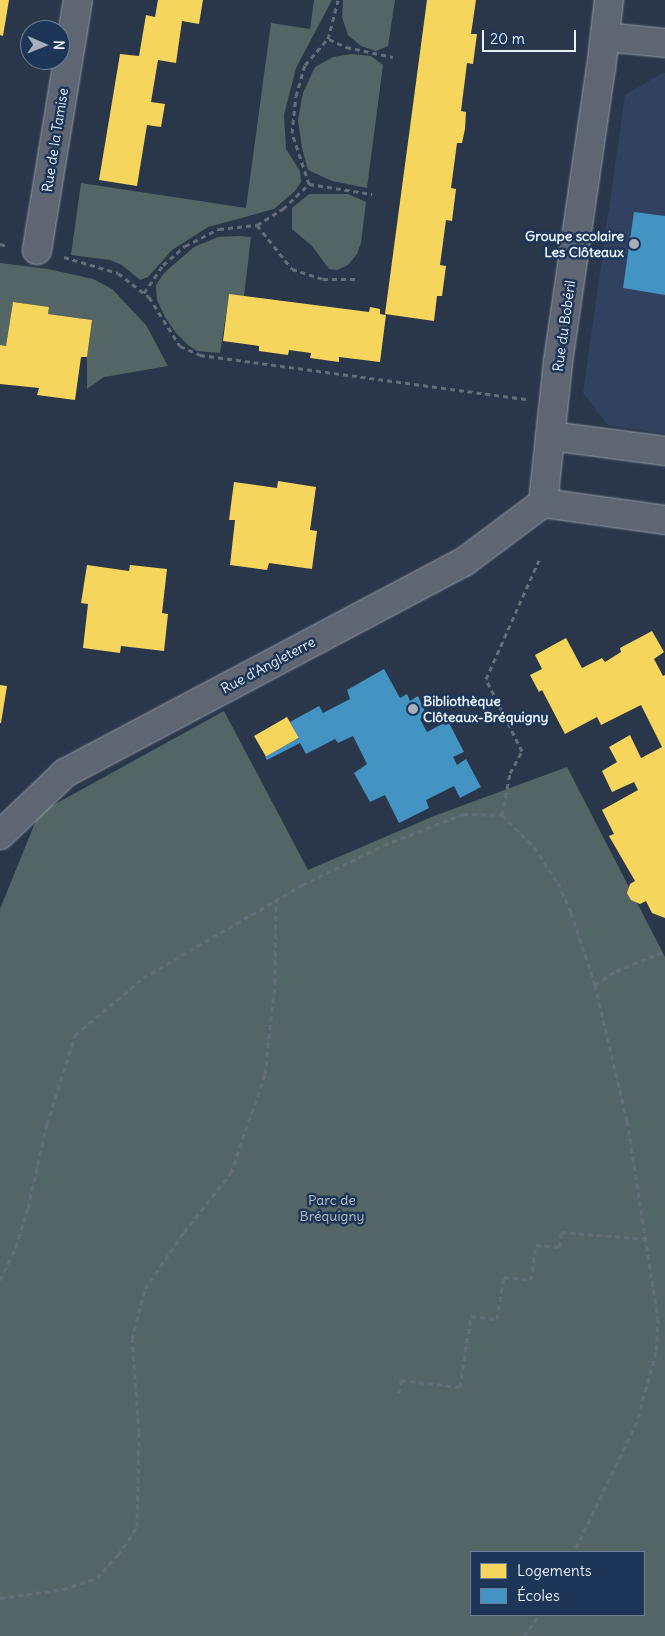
<!DOCTYPE html>
<meta charset="utf-8">
<style>
body{margin:0}
#map{position:relative;width:665px;height:1636px;overflow:hidden;background:#2a374a;font-family:Delius,sans-serif}
div>[style]{position:absolute}
.built>*{inset:0;background:#324160}
.green>*{inset:0;background:#536665}
.homes>*{inset:0;background:#f6d55c;transform-origin:0 0}
.schools>*{inset:0;background:#4393c3}
.path>*{height:3px;margin-top:-1.5px;transform-origin:0;background:repeating-linear-gradient(90deg,#656d78 0 5px,transparent 0 9px)}
.roads{filter:drop-shadow(0 0 1px #959da7) drop-shadow(0 0 1px #959da7)}
.minor>*{height:28px;margin:-14px;padding:0 14px;transform-origin:14px;border-radius:14px;background:#5d6672}
.dots>*{width:14px;height:14px;translate:-50% -50%;box-sizing:border-box;border:2px solid #1d3557;border-radius:50%}
span{translate:-50% -50%;white-space:nowrap;text-align:center;line-height:1.15;-webkit-text-stroke:5px #1d3557;paint-order:stroke}
.street-label{font-size:14px;color:#e8f1f8}
.poi-label{font-size:14px;color:#e8f1f8;font-weight:700}
.right{translate:-100% -50%;text-align:right}
.left{translate:0 -50%;text-align:left}
.park-label{font-size:14px;color:#b6c3c6}
.legend{position:absolute;left:470px;top:1551px;width:175px;height:65px;box-sizing:border-box;background:#1d3557;border:1px solid #6e8097;margin:0;padding:6px 9px;list-style:none;font-size:15px;color:#e8f1f8}
.legend li{display:flex;align-items:center;gap:10px;height:25px}
.legend b{width:25px;border:1px solid #6e8097}
.north{position:absolute;left:20px;top:20px;width:50px;height:50px;box-sizing:border-box;background:#1d3557;border:1px solid #6e8097;border-radius:50%;rotate:91deg;font-size:14px;font-weight:700;line-height:20px;text-align:center;color:#e8f1f8}
.north::after{content:'';display:block;margin:auto;width:18px;height:22px;background:#a6b0bb;clip-path:polygon(50% 0,100% 100%,50% 72%,0 100%)}
.scale{position:absolute;left:482px;top:30px;width:94px;height:22px;box-sizing:border-box;border:2px solid #e8f1f8;border-top:0;padding-left:6px;font-size:15px;line-height:18px;white-space:nowrap;color:#e8f1f8;-webkit-text-stroke:4px #1d3557;paint-order:stroke}
</style>
<div id="map">
<div class="built">
<i style="clip-path:polygon(662px 73px,665px 73px,665px 434px,608px 425px,583px 393px,625px 95px)"></i>
</div>
<div class="green">
<i style="clip-path:polygon(314px 0,332px 0,296px 68px,284px 115px,286px 149px,300px 171px,301px 182px,295px 191px,274px 209px,208px 227px,172px 250px,148px 277px,140px 280px,122px 265px,110px 260px,71px 255px,81px 183px,246px 208px,271px 23px,310px 29px)"></i>
<i style="clip-path:polygon(343px 0,395px 0,388px 46px,376px 51px,361px 46px,348px 35px,342px 17px)"></i>
<i style="clip-path:polygon(351px 54px,371px 56px,383px 65px,367px 188px,332px 181px,308px 170px,302px 148px,298px 120px,303px 93px,315px 67px,333px 57px)"></i>
<i style="clip-path:polygon(309px 194px,348px 194px,366px 202px,361px 243px,357px 254px,348px 265px,337px 270px,329px 269px,312px 246px,292px 229px,292px 208px)"></i>
<i style="clip-path:polygon(239px 236px,251px 237px,244px 296px,229px 295px,220px 353px,197px 351px,188px 345px,176px 333px,165px 317px,157px 300px,156px 285px,164px 273px,194px 247px,218px 237px)"></i>
<i style="clip-path:polygon(0 263px,48px 269px,93px 279px,112px 289px,146px 325px,168px 366px,104px 377px,87px 389px,87px 357px,92px 320px,48px 314px,49px 307px,13px 302px,6px 346px,0 345px)"></i>
<i style="clip-path:polygon(evenodd,224px 711px,308px 870px,434px 816px,567px 767px,665px 957px,665px 1636px,0 1636px,0 909px,39px 813px,224px 711px,471px 1552px,644px 1552px,644px 1615px,471px 1615px,471px 1552px)"></i>
</div>
<div class="homes">
<i style="clip-path:polygon(0 0,9px 0,3px 36px,0 35px)"></i>
<i style="clip-path:polygon(158px 0,203px 0,199px 24px,182px 21px,176px 63px,158px 60px,151px 102px,165px 104px,161px 127px,147px 125px,137px 186px,99px 180px,120px 54px,139px 56px,146px 15px,155px 17px)"></i>
<i style="clip-path:polygon(427px 0,476px 0,471px 34px,477px 34px,473px 64px,467px 63px,461px 111px,466px 112px,465px 129px,462px 143px,457px 143px,451px 188px,456px 189px,452px 221px,446px 220px,440px 265px,446px 266px,442px 296px,437px 296px,434px 321px,385px 314px)"></i>
<i style="clip-path:polygon(229px 294px,369px 312px,370px 307px,380px 309px,380px 314px,386px 315px,380px 362px,339px 357px,339px 362px,310px 358px,311px 353px,289px 350px,288px 355px,259px 351px,259px 346px,223px 341px)"></i>
<i style="clip-path:polygon(13px 302px,49px 307px,48px 314px,92px 320px,87px 357px,81px 357px,75px 400px,37px 395px,39px 388px,0 384px,0 345px,6px 346px)"></i>
<i style="clip-path:polygon(278px 481px,316px 487px,310px 530px,317px 531px,312px 569px,269px 563px,267px 570px,230px 565px,235px 520px,229px 520px,234px 482px,277px 488px)"></i>
<i style="clip-path:polygon(87px 565px,129px 571px,130px 565px,167px 569px,162px 613px,168px 614px,164px 651px,121px 646px,120px 653px,83px 648px,88px 604px,81px 603px)"></i>
<i style="clip-path:polygon(652px 631px,664px 652px,654px 659px,663px 676px,665px 675px,665px 918px,652px 913px,646px 901px,640px 904px,631px 900px,627px 893px,630px 884px,635px 881px,609px 836px,614px 834px,602px 810px,638px 790px,634px 782px,612px 792px,602px 771px,617px 762px,609px 747px,630px 735px,641px 758px,662px 747px,641px 705px,601px 725px,597px 717px,565px 734px,542px 690px,539px 692px,530px 675px,542px 669px,535px 655px,566px 638px,582px 668px,602px 658px,605px 662px,621px 652px,620px 648px)"></i>
<i style="clip-path:polygon(0 685px,7px 686px,1px 723px,0 723px)"></i>
<i style="left:287px;top:717px;width:24px;height:38px;rotate:60deg"></i>
</div>
<div class="schools">
<i style="clip-path:polygon(634px 212px,665px 216px,665px 295px,623px 288px)"></i>
<i style="clip-path:polygon(384px 669px,400px 698px,407px 694px,410px 701px,418px 696px,427px 716px,420px 719px,427px 732px,448px 721px,464px 752px,453px 757px,457px 765px,466px 759px,481px 787px,460px 798px,454px 786px,426px 800px,429px 808px,399px 823px,385px 795px,370px 802px,354px 773px,367px 764px,353px 736px,338px 743px,335px 739px,306px 754px,300px 743px,267px 760px,265px 757px,299px 738px,290px 722px,319px 706px,323px 713px,350px 699px,347px 690px)"></i>
</div>
<div class="path">
<i style="left:329px;top:39px;width:19px;rotate:25deg"></i>
<i style="left:346px;top:47px;width:48px;rotate:12deg"></i>
<i style="left:309px;top:184px;width:64px;rotate:9deg"></i>
<i style="left:257px;top:225px;width:56px;rotate:51.5deg"></i>
<i style="left:292px;top:269px;width:33px;rotate:18deg"></i>
<i style="left:323px;top:279px;width:36px"></i>
<i style="left:0;top:244px;width:9px;rotate:13deg"></i>
<i style="left:64px;top:257px;width:56px;rotate:16.5deg"></i>
<i style="left:118px;top:273px;width:39px;rotate:38deg"></i>
<i style="left:149px;top:297px;width:58px;rotate:57.7deg"></i>
<i style="left:180px;top:346px;width:22px;rotate:24deg"></i>
<i style="left:200px;top:355px;width:329px;rotate:7.7deg"></i>
<i style="left:144px;top:293px;width:34px;rotate:-56deg"></i>
<i style="left:163px;top:265px;width:29px;rotate:-41deg"></i>
<i style="left:185px;top:246px;width:38px;rotate:-27deg"></i>
<i style="left:219px;top:229px;width:38px;rotate:-6deg"></i>
<i style="left:257px;top:225px;width:31px;rotate:-32deg"></i>
<i style="left:283px;top:209px;width:36px;rotate:-44deg"></i>
<i style="left:309px;top:184px;width:54px;rotate:-108.4deg"></i>
<i style="left:292px;top:133px;width:37px;rotate:-84deg"></i>
<i style="left:296px;top:96px;width:32px;rotate:-74deg"></i>
<i style="left:305px;top:65px;width:35px;rotate:-49deg"></i>
<i style="left:328px;top:39px;width:40px;rotate:-75.6deg"></i>
<i style="left:502px;top:815px;width:43px;rotate:-79.2deg"></i>
<i style="left:510px;top:773px;width:25px;rotate:-61deg"></i>
<i style="left:522px;top:751px;width:80px;rotate:-116.6deg"></i>
<i style="left:486px;top:679px;width:130px;rotate:-66deg"></i>
<i style="left:595px;top:985px;width:25px;rotate:-34deg"></i>
<i style="left:616px;top:971px;width:53px;rotate:-22.2deg"></i>
<i style="left:0;top:1280px;width:37px;rotate:-64deg"></i>
<i style="left:16px;top:1247px;width:41px;rotate:-72.9deg"></i>
<i style="left:28px;top:1208px;width:86px;rotate:-77.3deg"></i>
<i style="left:47px;top:1124px;width:93px;rotate:-72.5deg"></i>
<i style="left:75px;top:1035px;width:89px;rotate:-40deg"></i>
<i style="left:143px;top:978px;width:184px;rotate:-30.3deg"></i>
<i style="left:302px;top:885px;width:91px;rotate:-26deg"></i>
<i style="left:384px;top:845px;width:85px;rotate:-21.4deg"></i>
<i style="left:463px;top:814px;width:39px;rotate:1deg"></i>
<i style="left:502px;top:815px;width:45px;rotate:45deg"></i>
<i style="left:534px;top:847px;width:43px;rotate:56.3deg"></i>
<i style="left:558px;top:883px;width:32px;rotate:66deg"></i>
<i style="left:571px;top:912px;width:77px;rotate:71.8deg"></i>
<i style="left:595px;top:985px;width:140px;rotate:76.8deg"></i>
<i style="left:627px;top:1121px;width:199px;rotate:81.1deg"></i>
<i style="left:658px;top:1318px;width:34px;rotate:93deg"></i>
<i style="left:656px;top:1352px;width:73px;rotate:105.2deg"></i>
<i style="left:637px;top:1422px;width:144px;rotate:115.9deg"></i>
<i style="left:399px;top:1393px;width:13px;rotate:-81deg"></i>
<i style="left:401px;top:1380px;width:59px;rotate:6.8deg"></i>
<i style="left:460px;top:1387px;width:72px;rotate:-81.2deg"></i>
<i style="left:471px;top:1316px;width:26px;rotate:7deg"></i>
<i style="left:497px;top:1319px;width:43px;rotate:-80.5deg"></i>
<i style="left:504px;top:1277px;width:27px;rotate:6deg"></i>
<i style="left:531px;top:1280px;width:35px;rotate:-82deg"></i>
<i style="left:536px;top:1245px;width:24px;rotate:5deg"></i>
<i style="left:560px;top:1247px;width:15px;rotate:-86deg"></i>
<i style="left:561px;top:1232px;width:86px;rotate:4.7deg"></i>
<i style="left:0;top:1598px;width:64px;rotate:-8.1deg"></i>
<i style="left:63px;top:1589px;width:36px;rotate:-18deg"></i>
<i style="left:97px;top:1578px;width:31px;rotate:-48deg"></i>
<i style="left:118px;top:1555px;width:34px;rotate:-56deg"></i>
<i style="left:137px;top:1527px;width:95px;rotate:-88.8deg"></i>
<i style="left:139px;top:1432px;width:93px;rotate:-94.3deg"></i>
<i style="left:132px;top:1339px;width:52px;rotate:-75.4deg"></i>
<i style="left:145px;top:1289px;width:69px;rotate:-55.6deg"></i>
<i style="left:184px;top:1232px;width:75px;rotate:-51.5deg"></i>
<i style="left:231px;top:1173px;width:105px;rotate:-71deg"></i>
<i style="left:265px;top:1074px;width:92px;rotate:-83.7deg"></i>
<i style="left:275px;top:983px;width:84px;rotate:-89.3deg"></i>
<i style="left:524px;top:1636px;width:26px;rotate:-54deg"></i>
</div>
<div class="roads">
<div class="minor">
<i style="left:605px;top:37px;width:60px;rotate:5.7deg"></i>
<i style="left:37px;top:250px;width:253px;rotate:-80.7deg"></i>
<i style="left:550px;top:436px;width:116px;rotate:7.4deg"></i>
<i style="left:543px;top:503px;width:142px;rotate:-83.9deg"></i>
<i style="left:558px;top:362px;width:296px;rotate:-81.7deg"></i>
<i style="left:601px;top:69px;width:69px;rotate:-83.4deg"></i>
<i style="left:543px;top:503px;width:123px;rotate:7.9deg"></i>
<i style="left:0;top:835px;width:90px;rotate:-43.6deg"></i>
<i style="left:65px;top:773px;width:451px;rotate:-27.9deg"></i>
<i style="left:464px;top:562px;width:99px;rotate:-36.8deg"></i>
</div>
</div>
<div class="dots">
<i style="left:634px;top:244px;background:#a6b0bb"></i>
<i style="left:413px;top:709px;background:#a6b0bb"></i>
</div>
<div class="street-label">
<span style="left:55px;top:140px;rotate:-81deg">Rue de la Tamise</span>
<span style="left:564px;top:326px;rotate:-82deg">Rue du Bobéril</span>
<span style="left:268px;top:665px;rotate:-28deg">Rue d'Angleterre</span>
</div>
<div class="poi-label">
<span class="right" style="left:624px;top:244px">Groupe scolaire<br>Les Clôteaux</span>
<span class="left" style="left:423px;top:709px">Bibliothèque<br>Clôteaux-Bréquigny</span>
</div>
<div class="park-label">
<span style="left:332px;top:1208px">Parc de<br>Bréquigny</span>
</div>
<ul class="legend">
<li><b style="height:14px;background:#f6d55c"></b>Logements</li>
<li><b style="height:14px;background:#4393c3"></b>Écoles</li>
</ul>
<div class="north">N</div>
<div class="scale">20 m</div>
</div>
